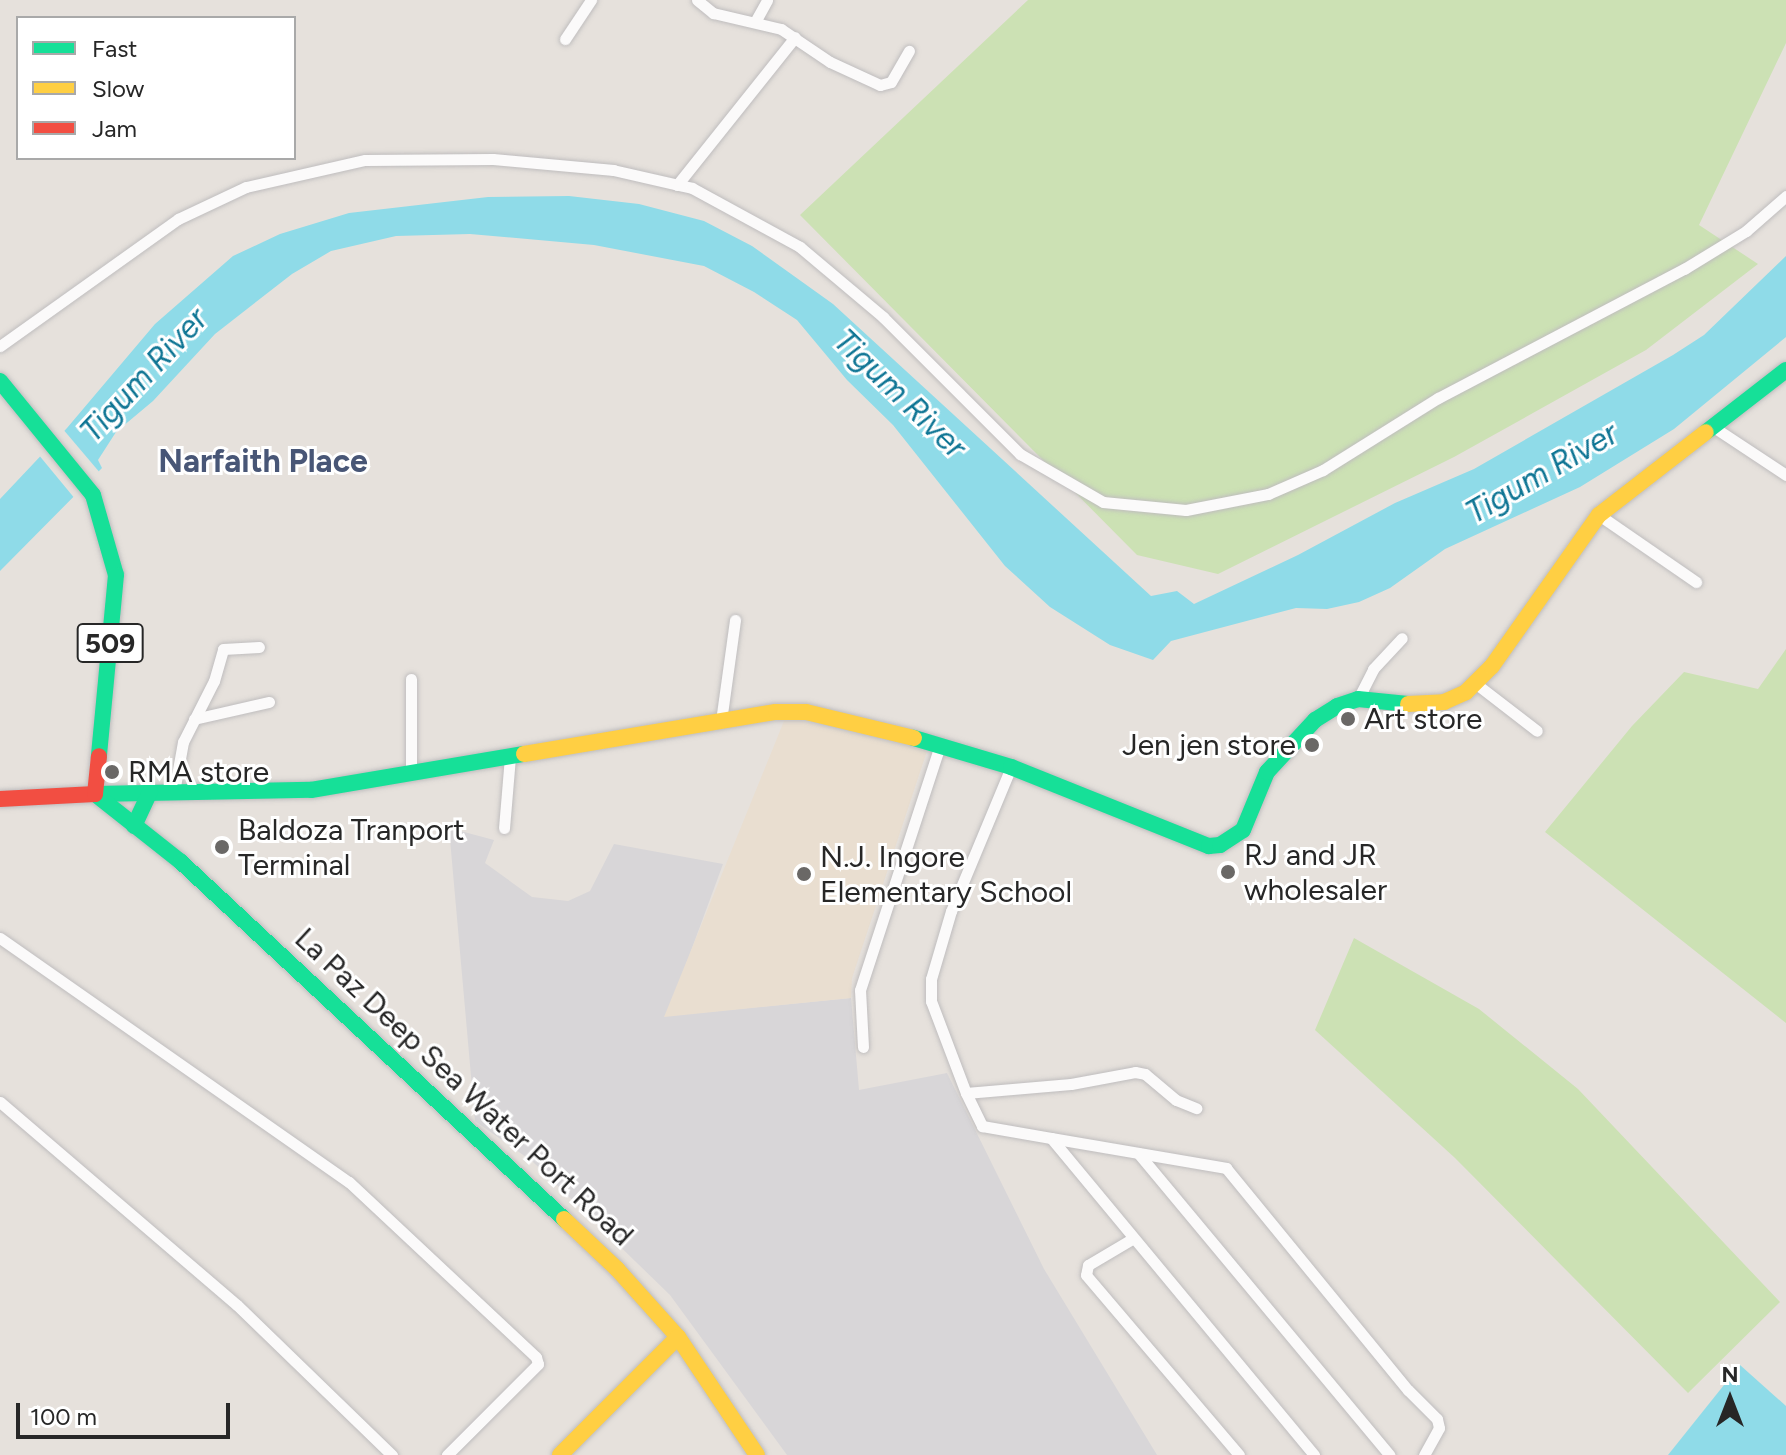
<!DOCTYPE html>
<style>
body{margin:0}
#map{position:relative;width:1786px;height:1455px;overflow:hidden;background:#e6e1dc;font-family:Figtree,sans-serif}
div>[style]{position:absolute}
.industrial>*{inset:0;background:#d8d6d8}
.education>*{inset:0;background:#e9ded0}
.green>*{inset:0;background:#cce1b4}
.water>*{inset:0;background:#8fdbe8}
.pier>*{inset:0;background:#e6e1dc}
.roads{filter:drop-shadow(0 0 2px #bfbdbe) drop-shadow(0 0 2px #bfbdbe)}
.street>*{height:11px;margin:-5.5px;padding:0 5.5px;transform-origin:5.5px;border-radius:5.5px;background:#fbfafa}
.fast>*{height:16px;margin:-8px;padding:0 8px;transform-origin:8px;border-radius:8px;background:#16e098}
.slow>*{height:16px;margin:-8px;padding:0 8px;transform-origin:8px;border-radius:8px;background:#ffcf43}
.jam>*{height:16px;margin:-8px;padding:0 8px;transform-origin:8px;border-radius:8px;background:#f24e42}
.dots>*{width:22px;height:22px;translate:-50% -50%;box-sizing:border-box;border:4px solid #fff;border-radius:50%}
span{translate:-50% -50%;white-space:nowrap;text-align:center;line-height:1.15;-webkit-text-stroke:6px #fff;paint-order:stroke}
.shield-label span{padding:2px 6px;background:#fff;border:2px solid;border-radius:6px;-webkit-text-stroke-width:0}
.shield-label{font-size:28px;color:#272727;font-weight:700}
.poi-label{font-size:30px;color:#272727}
.left{translate:0 -50%;text-align:left}
.right{translate:-100% -50%;text-align:right}
.street-label{font-size:30px;color:#272727}
.water-label{font-size:32px;color:#0e7594;font-style:italic}
.neighbourhood-label{font-size:32px;color:#485676;font-weight:700}
.legend{position:absolute;left:16px;top:16px;width:280px;height:144px;box-sizing:border-box;background:#fff;border:2px solid #a9a9a9;margin:0;padding:10px 14px;list-style:none;font-size:24px;color:#272727}
.legend li{display:flex;align-items:center;gap:16px;height:40px}
.legend b{width:40px;border:2px solid #a9a9a9}
.north{position:absolute;left:1690px;top:1359px;width:80px;height:80px;-webkit-text-stroke:6px #fff;paint-order:stroke;rotate:0deg;font-size:22px;font-weight:700;line-height:32px;text-align:center;color:#272727}
.north::after{content:'';display:block;margin:auto;width:28px;height:36px;background:#272727;clip-path:polygon(50% 0,100% 100%,50% 72%,0 100%)}
.scale{position:absolute;left:16px;top:1403px;width:214px;height:36px;box-sizing:border-box;border:4px solid #272727;border-top:0;padding-left:10px;font-size:24px;line-height:28px;white-space:nowrap;color:#272727;-webkit-text-stroke:6px #fff;paint-order:stroke}
</style>
<div id="map">
<div class="industrial">
<i style="clip-path:polygon(449px 828px,494px 840px,485px 863px,532px 897px,568px 901px,590px 891px,614px 844px,723px 864px,667px 1016px,851px 998px,859px 1090px,947px 1073px,1044px 1269px,1157px 1455px,787px 1455px,670px 1295px,533px 1162px,475px 1121px)"></i>
</div>
<div class="education">
<i style="clip-path:polygon(784px 721px,802px 721px,927px 751px,852px 978px,851px 998px,664px 1017px)"></i>
</div>
<div class="green">
<i style="clip-path:polygon(1028px 0,1786px 0,1786px 43px,1699px 225px,1758px 264px,1646px 350px,1454px 457px,1218px 574px,1137px 555px,800px 215px)"></i>
<i style="clip-path:polygon(1786px 649px,1786px 1023px,1545px 832px,1632px 726px,1684px 672px,1758px 689px)"></i>
<i style="clip-path:polygon(1354px 938px,1479px 1009px,1578px 1089px,1780px 1302px,1688px 1393px,1455px 1158px,1315px 1030px)"></i>
</div>
<div class="water">
<i style="clip-path:polygon(569px 196px,639px 204px,704px 221px,752px 246px,833px 304px,1151px 596px,1177px 591px,1194px 604px,1298px 555px,1395px 503px,1474px 469px,1673px 355px,1704px 335px,1786px 256px,1786px 337px,1674px 429px,1580px 487px,1445px 549px,1390px 588px,1359px 602px,1327px 609px,1296px 608px,1171px 641px,1153px 660px,1110px 645px,1050px 607px,1005px 566px,893px 425px,847px 380px,797px 320px,754px 292px,704px 266px,594px 245px,470px 234px,396px 236px,331px 251px,292px 274px,215px 334px,153px 401px,116px 432px,98px 460px,102px 468px,0 571px,0 499px,67px 428px,155px 324px,233px 256px,280px 234px,349px 213px,488px 197px)"></i>
<i style="clip-path:polygon(1740px 1365px,1786px 1406px,1786px 1455px,1668px 1455px)"></i>
</div>
<div class="pier">
<i style="clip-path:polygon(62px 428px,101px 474px,76px 500px,38px 454px)"></i>
</div>
<div class="roads">
<div class="street">
<i style="left:697px;top:0;width:21px;rotate:39deg"></i>
<i style="left:713px;top:13px;width:70px;rotate:13.2deg"></i>
<i style="left:781px;top:29px;width:59px;rotate:34deg"></i>
<i style="left:830px;top:62px;width:55px;rotate:24.7deg"></i>
<i style="left:880px;top:85px;width:11px;rotate:-15deg"></i>
<i style="left:891px;top:82px;width:36px;rotate:-60deg"></i>
<i style="left:755px;top:22px;width:25px;rotate:-61deg"></i>
<i style="left:565px;top:39px;width:47px;rotate:-56.3deg"></i>
<i style="left:677px;top:185px;width:189px;rotate:-51.4deg"></i>
<i style="left:0;top:346px;width:219px;rotate:-35.5deg"></i>
<i style="left:178px;top:219px;width:75px;rotate:-25.2deg"></i>
<i style="left:246px;top:187px;width:122px;rotate:-12.8deg"></i>
<i style="left:365px;top:160px;width:128px;rotate:-0.4deg"></i>
<i style="left:493px;top:159px;width:121px;rotate:5.2deg"></i>
<i style="left:613px;top:170px;width:81px;rotate:12.8deg"></i>
<i style="left:692px;top:188px;width:123px;rotate:28.6deg"></i>
<i style="left:800px;top:247px;width:109px;rotate:40.1deg"></i>
<i style="left:883px;top:317px;width:194px;rotate:45deg"></i>
<i style="left:1020px;top:454px;width:96px;rotate:30deg"></i>
<i style="left:1103px;top:502px;width:83px;rotate:5.5deg"></i>
<i style="left:1186px;top:510px;width:84px;rotate:-11deg"></i>
<i style="left:1268px;top:494px;width:60px;rotate:-23.6deg"></i>
<i style="left:1323px;top:470px;width:136px;rotate:-32.1deg"></i>
<i style="left:1438px;top:398px;width:278px;rotate:-27.7deg"></i>
<i style="left:1684px;top:269px;width:73px;rotate:-31.5deg"></i>
<i style="left:1746px;top:231px;width:53px;rotate:-41.2deg"></i>
<i style="left:1715px;top:428px;width:85px;rotate:33.5deg"></i>
<i style="left:1599px;top:515px;width:118px;rotate:34.6deg"></i>
<i style="left:411px;top:679px;width:95px;rotate:90deg"></i>
<i style="left:1475px;top:683px;width:78px;rotate:37.7deg"></i>
<i style="left:1358px;top:699px;width:34px;rotate:-63deg"></i>
<i style="left:1373px;top:669px;width:42px;rotate:-46.9deg"></i>
<i style="left:194px;top:719px;width:77px;rotate:-12.8deg"></i>
<i style="left:721px;top:721px;width:102px;rotate:-82.1deg"></i>
<i style="left:1011px;top:767px;width:156px;rotate:112.6deg"></i>
<i style="left:951px;top:911px;width:71px;rotate:106.4deg"></i>
<i style="left:931px;top:979px;width:22px;rotate:90deg"></i>
<i style="left:931px;top:1001px;width:98px;rotate:69.2deg"></i>
<i style="left:966px;top:1093px;width:37px;rotate:64deg"></i>
<i style="left:982px;top:1126px;width:70px;rotate:9.9deg"></i>
<i style="left:1051px;top:1138px;width:412px;rotate:50.3deg"></i>
<i style="left:174px;top:792px;width:51px;rotate:-79.8deg"></i>
<i style="left:183px;top:742px;width:68px;rotate:-63.1deg"></i>
<i style="left:214px;top:681px;width:33px;rotate:-74deg"></i>
<i style="left:223px;top:649px;width:36px;rotate:-3deg"></i>
<i style="left:504px;top:828px;width:71px;rotate:-85.2deg"></i>
<i style="left:0;top:938px;width:426px;rotate:35deg"></i>
<i style="left:349px;top:1182px;width:256px;rotate:43.1deg"></i>
<i style="left:536px;top:1357px;width:7px;rotate:74deg"></i>
<i style="left:538px;top:1364px;width:129px;rotate:135deg"></i>
<i style="left:863px;top:1047px;width:57px;rotate:-93deg"></i>
<i style="left:860px;top:990px;width:258px;rotate:-71.9deg"></i>
<i style="left:966px;top:1093px;width:105px;rotate:-4.9deg"></i>
<i style="left:1071px;top:1084px;width:65px;rotate:-10.6deg"></i>
<i style="left:1135px;top:1072px;width:10px;rotate:11deg"></i>
<i style="left:1145px;top:1074px;width:40px;rotate:40deg"></i>
<i style="left:1176px;top:1100px;width:22px;rotate:22deg"></i>
<i style="left:0;top:1102px;width:312px;rotate:40.6deg"></i>
<i style="left:237px;top:1305px;width:216px;rotate:44.1deg"></i>
<i style="left:1051px;top:1138px;width:178px;rotate:9.7deg"></i>
<i style="left:1226px;top:1168px;width:287px;rotate:50.7deg"></i>
<i style="left:1408px;top:1390px;width:41px;rotate:45deg"></i>
<i style="left:1437px;top:1419px;width:9px;rotate:77deg"></i>
<i style="left:1439px;top:1428px;width:31px;rotate:119deg"></i>
<i style="left:1138px;top:1153px;width:393px;rotate:50.2deg"></i>
<i style="left:1132px;top:1239px;width:51px;rotate:149.4deg"></i>
<i style="left:1088px;top:1265px;width:10px;rotate:101deg"></i>
<i style="left:1086px;top:1275px;width:236px;rotate:49.6deg"></i>
</div>
<div class="fast">
<i style="left:0;top:381px;width:147px;rotate:50.8deg"></i>
<i style="left:93px;top:495px;width:83px;rotate:74deg"></i>
<i style="left:116px;top:575px;width:182px;rotate:95.4deg"></i>
<i style="left:1706px;top:432px;width:101px;rotate:-37.8deg"></i>
<i style="left:914px;top:738px;width:101px;rotate:16.6deg"></i>
<i style="left:1011px;top:767px;width:213px;rotate:21.8deg"></i>
<i style="left:1209px;top:846px;width:11px;rotate:-5deg"></i>
<i style="left:1220px;top:845px;width:27px;rotate:-33deg"></i>
<i style="left:1243px;top:830px;width:63px;rotate:-67.5deg"></i>
<i style="left:1267px;top:772px;width:71px;rotate:-47.3deg"></i>
<i style="left:1315px;top:720px;width:26px;rotate:-32deg"></i>
<i style="left:1337px;top:706px;width:22px;rotate:-18deg"></i>
<i style="left:1358px;top:699px;width:50px;rotate:5.7deg"></i>
<i style="left:95px;top:794px;width:216px;rotate:-1.1deg"></i>
<i style="left:311px;top:790px;width:216px;rotate:-9.6deg"></i>
<i style="left:95px;top:794px;width:110px;rotate:38.3deg"></i>
<i style="left:181px;top:862px;width:524px;rotate:42.99deg"></i>
<i style="left:134px;top:826px;width:38px;rotate:-65deg"></i>
</div>
<div class="slow">
<i style="left:1408px;top:704px;width:36px;rotate:-3deg"></i>
<i style="left:1444px;top:702px;width:24px;rotate:-24deg"></i>
<i style="left:1466px;top:692px;width:37px;rotate:-45deg"></i>
<i style="left:1492px;top:666px;width:185px;rotate:-54.7deg"></i>
<i style="left:1599px;top:515px;width:135px;rotate:-37.8deg"></i>
<i style="left:524px;top:754px;width:255px;rotate:-9.5deg"></i>
<i style="left:776px;top:712px;width:30px"></i>
<i style="left:806px;top:712px;width:111px;rotate:13.5deg"></i>
<i style="left:564px;top:1219px;width:73px;rotate:43.3deg"></i>
<i style="left:617px;top:1269px;width:91px;rotate:48.1deg"></i>
<i style="left:678px;top:1337px;width:142px;rotate:56.2deg"></i>
<i style="left:560px;top:1455px;width:167px;rotate:-45deg"></i>
</div>
<div class="jam">
<i style="left:0;top:799px;width:95px;rotate:-3deg"></i>
<i style="left:95px;top:794px;width:38px;rotate:-84deg"></i>
</div>
</div>
<div class="dots">
<i style="left:1348px;top:719px;background:#6a6866"></i>
<i style="left:1312px;top:745px;background:#6a6866"></i>
<i style="left:112px;top:772px;background:#6a6866"></i>
<i style="left:222px;top:847px;background:#6a6866"></i>
<i style="left:1228px;top:872px;background:#6a6866"></i>
<i style="left:804px;top:874px;background:#6a6866"></i>
</div>
<div class="shield-label">
<span style="left:110px;top:643px">509</span>
</div>
<div class="poi-label">
<span class="left" style="left:1364px;top:719px">Art store</span>
<span class="right" style="left:1296px;top:745px">Jen jen store</span>
<span class="left" style="left:128px;top:772px">RMA store</span>
<span class="left" style="left:238px;top:847px">Baldoza Tranport<br>Terminal</span>
<span class="left" style="left:1244px;top:872px">RJ and JR<br>wholesaler</span>
<span class="left" style="left:820px;top:874px">N.J. Ingore<br>Elementary School</span>
</div>
<div class="street-label">
<span style="left:464px;top:1087px;rotate:43deg">La Paz Deep Sea Water Port Road</span>
</div>
<div class="water-label">
<span style="left:144px;top:375px;rotate:-47deg">Tigum River</span>
<span style="left:900px;top:394px;rotate:44deg">Tigum River</span>
<span style="left:1542px;top:473px;rotate:-30deg">Tigum River</span>
</div>
<div class="neighbourhood-label">
<span style="left:263px;top:461px">Narfaith Place</span>
</div>
<ul class="legend">
<li><b style="height:10px;background:#16e098"></b>Fast</li>
<li><b style="height:10px;background:#ffcf43"></b>Slow</li>
<li><b style="height:10px;background:#f24e42"></b>Jam</li>
</ul>
<div class="north">N</div>
<div class="scale">100 m</div>
</div>
